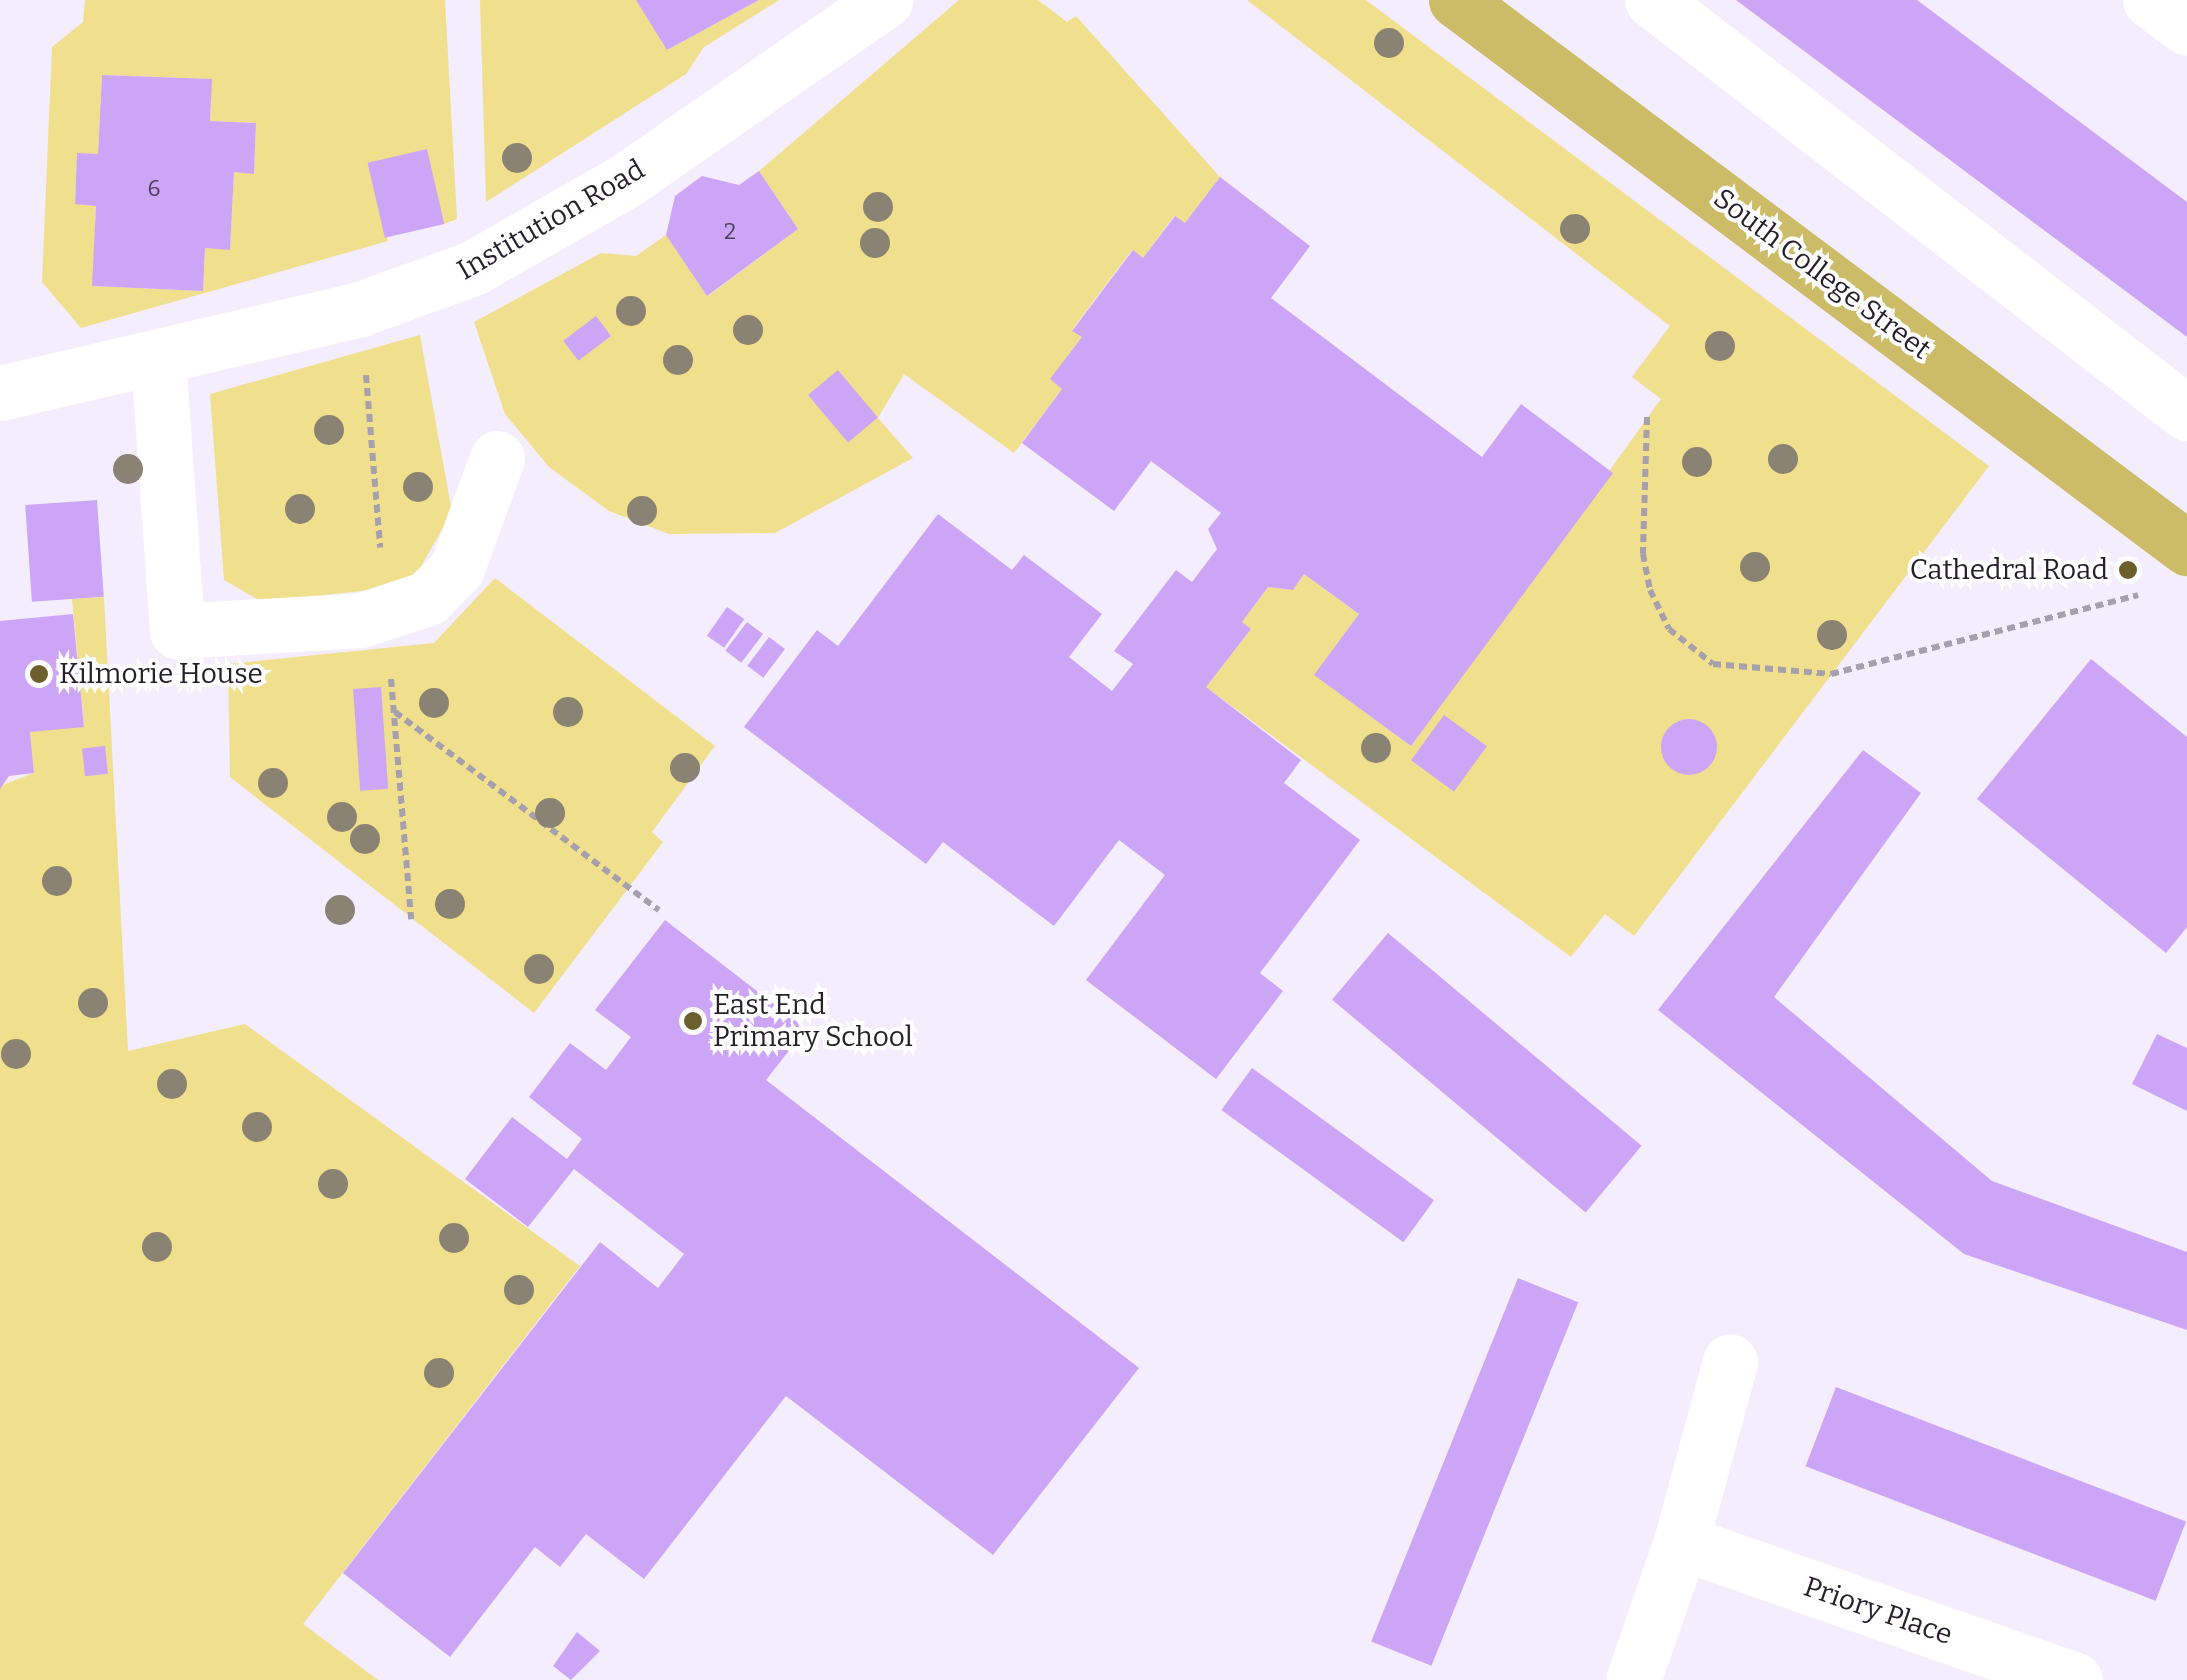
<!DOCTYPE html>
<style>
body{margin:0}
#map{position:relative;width:2187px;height:1680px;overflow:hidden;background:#f4edfd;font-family:Bitter,serif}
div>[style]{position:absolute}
.green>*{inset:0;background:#f0df8c}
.building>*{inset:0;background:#cda5f6;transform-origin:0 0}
.round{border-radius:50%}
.path>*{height:6px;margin-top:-3px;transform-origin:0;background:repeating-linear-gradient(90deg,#a6a0ad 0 8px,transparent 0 13px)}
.minor>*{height:55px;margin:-27.5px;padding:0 27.5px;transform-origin:27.5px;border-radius:27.5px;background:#fff}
.highway>*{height:55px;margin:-27.5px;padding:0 27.5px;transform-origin:27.5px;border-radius:27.5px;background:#cdbc67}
.trees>*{width:30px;height:30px;margin:-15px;border-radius:50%;background:#8a8272}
.dots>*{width:28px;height:28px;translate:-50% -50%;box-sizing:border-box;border:5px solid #fefefe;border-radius:50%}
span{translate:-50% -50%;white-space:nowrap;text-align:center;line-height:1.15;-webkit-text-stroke:8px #fefefe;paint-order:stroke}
.number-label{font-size:22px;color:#4e405c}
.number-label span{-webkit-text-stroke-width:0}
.street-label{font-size:28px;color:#241f29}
.poi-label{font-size:28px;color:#241f29}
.right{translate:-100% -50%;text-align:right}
.left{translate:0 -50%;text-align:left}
</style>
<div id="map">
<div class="green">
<i style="clip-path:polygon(evenodd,85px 0,445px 0,457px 219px,444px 224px,426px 149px,369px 165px,388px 241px,81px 328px,42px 282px,52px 47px,83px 22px,85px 0,102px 75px,211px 79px,210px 121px,256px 123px,254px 173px,234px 172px,230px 249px,205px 248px,203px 291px,93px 286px,96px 206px,75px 203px,77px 154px,98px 154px,102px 75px)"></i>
<i style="clip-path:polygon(480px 0,637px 0,667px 50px,759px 0,779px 0,704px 47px,686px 74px,486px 202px)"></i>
<i style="clip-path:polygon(959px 0,1038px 0,1067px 22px,1076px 16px,1220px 177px,1185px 223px,1174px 216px,1143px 258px,1132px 250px,1072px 330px,1082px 337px,1051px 379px,1062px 389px,1014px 453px,904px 374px,878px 418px,913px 458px,775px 533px,669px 534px,609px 511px,549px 467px,505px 414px,474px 322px,601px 253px,636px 256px,666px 235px,708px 296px,798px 229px,759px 171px)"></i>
<i style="clip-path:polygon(1247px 0,1366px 0,1989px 466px,1634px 936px,1605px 914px,1571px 957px,1206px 687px,1251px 629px,1242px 622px,1268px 587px,1293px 590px,1304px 574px,1359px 614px,1315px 675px,1411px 746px,1661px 399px,1632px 377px,1670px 326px)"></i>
<i style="clip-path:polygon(420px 335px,452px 512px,420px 568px,398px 587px,262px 602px,224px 580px,210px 394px)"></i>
<i style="clip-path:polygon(495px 578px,715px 746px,652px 832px,663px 842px,534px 1013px,230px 777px,228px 664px,434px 643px)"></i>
<i style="clip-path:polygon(104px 597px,128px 1051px,245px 1024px,580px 1266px,303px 1624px,378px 1680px,0 1680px,0 786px,34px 773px,30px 732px,84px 726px,72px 599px)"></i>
</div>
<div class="building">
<i style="clip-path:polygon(636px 0,759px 0,667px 50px)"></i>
<i style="clip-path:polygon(1736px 0,1917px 0,2187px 202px,2187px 337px)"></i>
<i style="clip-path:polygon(102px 75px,212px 79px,210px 121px,256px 123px,254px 174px,234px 172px,230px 250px,205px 248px,203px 291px,92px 286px,96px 206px,75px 204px,77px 153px,98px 154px)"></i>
<i style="left:427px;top:149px;width:77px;height:61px;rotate:77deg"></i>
<i style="clip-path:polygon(759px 171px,798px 229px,707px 296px,666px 235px,675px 196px,702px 176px,739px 185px)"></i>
<i style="clip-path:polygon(1220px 177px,1310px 246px,1271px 298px,1482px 457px,1521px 404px,1613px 473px,1411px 746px,1314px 675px,1359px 614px,1304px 574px,1293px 590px,1268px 587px,1242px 622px,1251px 629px,1206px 687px,1301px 760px,1284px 783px,1360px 840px,1260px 973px,1283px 991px,1216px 1079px,1086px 980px,1165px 875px,1119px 840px,1054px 926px,943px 842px,926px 864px,744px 727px,817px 630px,838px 646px,938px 514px,1012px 570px,1024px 555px,1102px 614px,1069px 657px,1112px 691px,1133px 664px,1114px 651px,1176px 570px,1192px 582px,1217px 549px,1208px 529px,1221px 513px,1151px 461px,1114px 511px,1022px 443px,1062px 389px,1050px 379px,1082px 337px,1072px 331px,1133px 250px,1143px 258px,1175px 216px,1185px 223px)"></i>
<i style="left:596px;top:316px;width:25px;height:41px;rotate:53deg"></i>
<i style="left:838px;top:370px;width:62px;height:39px;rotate:50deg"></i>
<i style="left:97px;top:500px;width:97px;height:72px;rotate:86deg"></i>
<i style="left:727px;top:607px;width:21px;height:35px;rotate:35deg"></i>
<i style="clip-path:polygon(73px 614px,84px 727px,30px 732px,34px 773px,9px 776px,0 789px,0 621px)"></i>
<i style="left:747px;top:622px;width:20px;height:36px;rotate:37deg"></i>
<i style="left:769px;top:637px;width:20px;height:36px;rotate:37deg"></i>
<i style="clip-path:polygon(2091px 659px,2187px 737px,2187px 927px,2166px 953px,1977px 799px)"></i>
<i style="left:381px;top:687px;width:102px;height:28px;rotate:86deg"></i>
<i style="left:1444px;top:715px;width:53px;height:56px;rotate:36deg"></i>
<i class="round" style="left:1661px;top:719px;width:56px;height:56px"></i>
<i style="left:105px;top:746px;width:28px;height:23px;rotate:84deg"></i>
<i style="clip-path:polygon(1863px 750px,1921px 793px,1774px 997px,1992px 1181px,2187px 1252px,2187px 1330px,1964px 1254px,1658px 1010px)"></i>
<i style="clip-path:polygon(665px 920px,806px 1029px,766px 1080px,1139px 1368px,993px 1555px,786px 1396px,644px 1579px,586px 1534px,560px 1567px,535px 1547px,450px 1657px,343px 1573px,600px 1242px,658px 1288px,684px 1254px,574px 1169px,528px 1227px,465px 1179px,512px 1117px,567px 1159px,582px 1139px,529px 1097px,570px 1043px,606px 1070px,631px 1037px,595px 1010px)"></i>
<i style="left:1388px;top:933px;width:331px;height:87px;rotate:40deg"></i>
<i style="clip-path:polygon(2157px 1034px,2187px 1048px,2187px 1111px,2132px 1084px)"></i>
<i style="left:1252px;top:1068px;width:225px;height:52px;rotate:36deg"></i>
<i style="left:1518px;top:1278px;width:65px;height:392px;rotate:22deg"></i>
<i style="left:1836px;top:1387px;width:375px;height:85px;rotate:21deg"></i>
<i style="clip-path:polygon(577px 1632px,600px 1651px,571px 1680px,553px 1666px)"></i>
</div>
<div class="path">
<i style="left:366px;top:375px;width:173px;rotate:85.3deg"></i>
<i style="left:1647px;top:417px;width:137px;rotate:91.7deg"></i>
<i style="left:1643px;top:554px;width:37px;rotate:79deg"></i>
<i style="left:1650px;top:590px;width:43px;rotate:64deg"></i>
<i style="left:1669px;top:629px;width:56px;rotate:38.5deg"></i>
<i style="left:1713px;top:664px;width:118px;rotate:4.8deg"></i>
<i style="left:1831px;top:674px;width:317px;rotate:-14.4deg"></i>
<i style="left:391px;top:679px;width:241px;rotate:85.2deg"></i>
<i style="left:395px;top:712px;width:330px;rotate:36.9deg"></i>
</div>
<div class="minor">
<i style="left:1652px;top:0;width:676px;rotate:37.67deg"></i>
<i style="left:2150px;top:0;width:46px;rotate:37.1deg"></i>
<i style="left:158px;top:358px;width:274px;rotate:86deg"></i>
<i style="left:177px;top:631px;width:184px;rotate:-3.4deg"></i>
<i style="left:361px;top:620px;width:71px;rotate:-18.2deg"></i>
<i style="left:428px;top:598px;width:42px;rotate:-46deg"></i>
<i style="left:457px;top:568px;width:117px;rotate:-70deg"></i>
<i style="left:0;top:393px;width:370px;rotate:-13.1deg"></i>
<i style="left:360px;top:309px;width:120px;rotate:-19.9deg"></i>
<i style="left:473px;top:268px;width:175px;rotate:-29.8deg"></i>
<i style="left:625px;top:181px;width:317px;rotate:-34.8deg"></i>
<i style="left:1681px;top:1542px;width:187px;rotate:-74.8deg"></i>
<i style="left:1633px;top:1680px;width:146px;rotate:-70.8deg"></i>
<i style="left:1681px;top:1542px;width:417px;rotate:19.3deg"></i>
</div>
<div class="highway">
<i style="left:1456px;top:0;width:914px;rotate:36.86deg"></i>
</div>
<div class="trees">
<i style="left:1389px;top:43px"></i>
<i style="left:517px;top:158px"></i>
<i style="left:878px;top:207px"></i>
<i style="left:1575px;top:229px"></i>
<i style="left:875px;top:243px"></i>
<i style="left:631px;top:311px"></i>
<i style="left:748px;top:330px"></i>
<i style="left:1720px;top:346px"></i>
<i style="left:678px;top:360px"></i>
<i style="left:329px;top:430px"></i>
<i style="left:1783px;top:459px"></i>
<i style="left:1697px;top:462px"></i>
<i style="left:128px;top:469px"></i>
<i style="left:418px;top:487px"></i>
<i style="left:300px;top:509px"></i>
<i style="left:642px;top:511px"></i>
<i style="left:1755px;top:567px"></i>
<i style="left:1832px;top:635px"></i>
<i style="left:434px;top:703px"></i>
<i style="left:568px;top:712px"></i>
<i style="left:1376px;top:748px"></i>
<i style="left:685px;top:768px"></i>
<i style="left:273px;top:783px"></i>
<i style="left:550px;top:813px"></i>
<i style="left:342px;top:817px"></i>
<i style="left:365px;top:839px"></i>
<i style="left:57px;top:881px"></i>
<i style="left:450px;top:904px"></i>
<i style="left:340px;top:910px"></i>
<i style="left:539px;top:969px"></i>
<i style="left:93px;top:1003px"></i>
<i style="left:16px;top:1054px"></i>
<i style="left:172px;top:1084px"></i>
<i style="left:257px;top:1127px"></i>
<i style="left:333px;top:1184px"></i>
<i style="left:454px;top:1238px"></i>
<i style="left:157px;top:1247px"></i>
<i style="left:519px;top:1290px"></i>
<i style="left:439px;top:1373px"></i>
</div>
<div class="dots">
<i style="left:2128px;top:570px;background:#6b602d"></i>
<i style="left:39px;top:674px;background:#6b602d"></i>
<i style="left:693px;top:1021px;background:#6b602d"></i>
</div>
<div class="number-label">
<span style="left:154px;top:189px">6</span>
<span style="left:730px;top:232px">2</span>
</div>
<div class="street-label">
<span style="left:551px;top:220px;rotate:-30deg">Institution Road</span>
<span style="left:1822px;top:274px;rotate:37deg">South College Street</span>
<span style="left:1878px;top:1611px;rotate:19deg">Priory Place</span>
</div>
<div class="poi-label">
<span class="right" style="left:2108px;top:570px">Cathedral Road</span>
<span class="left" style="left:59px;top:674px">Kilmorie House</span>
<span class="left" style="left:713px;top:1021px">East End<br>Primary School</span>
</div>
</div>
